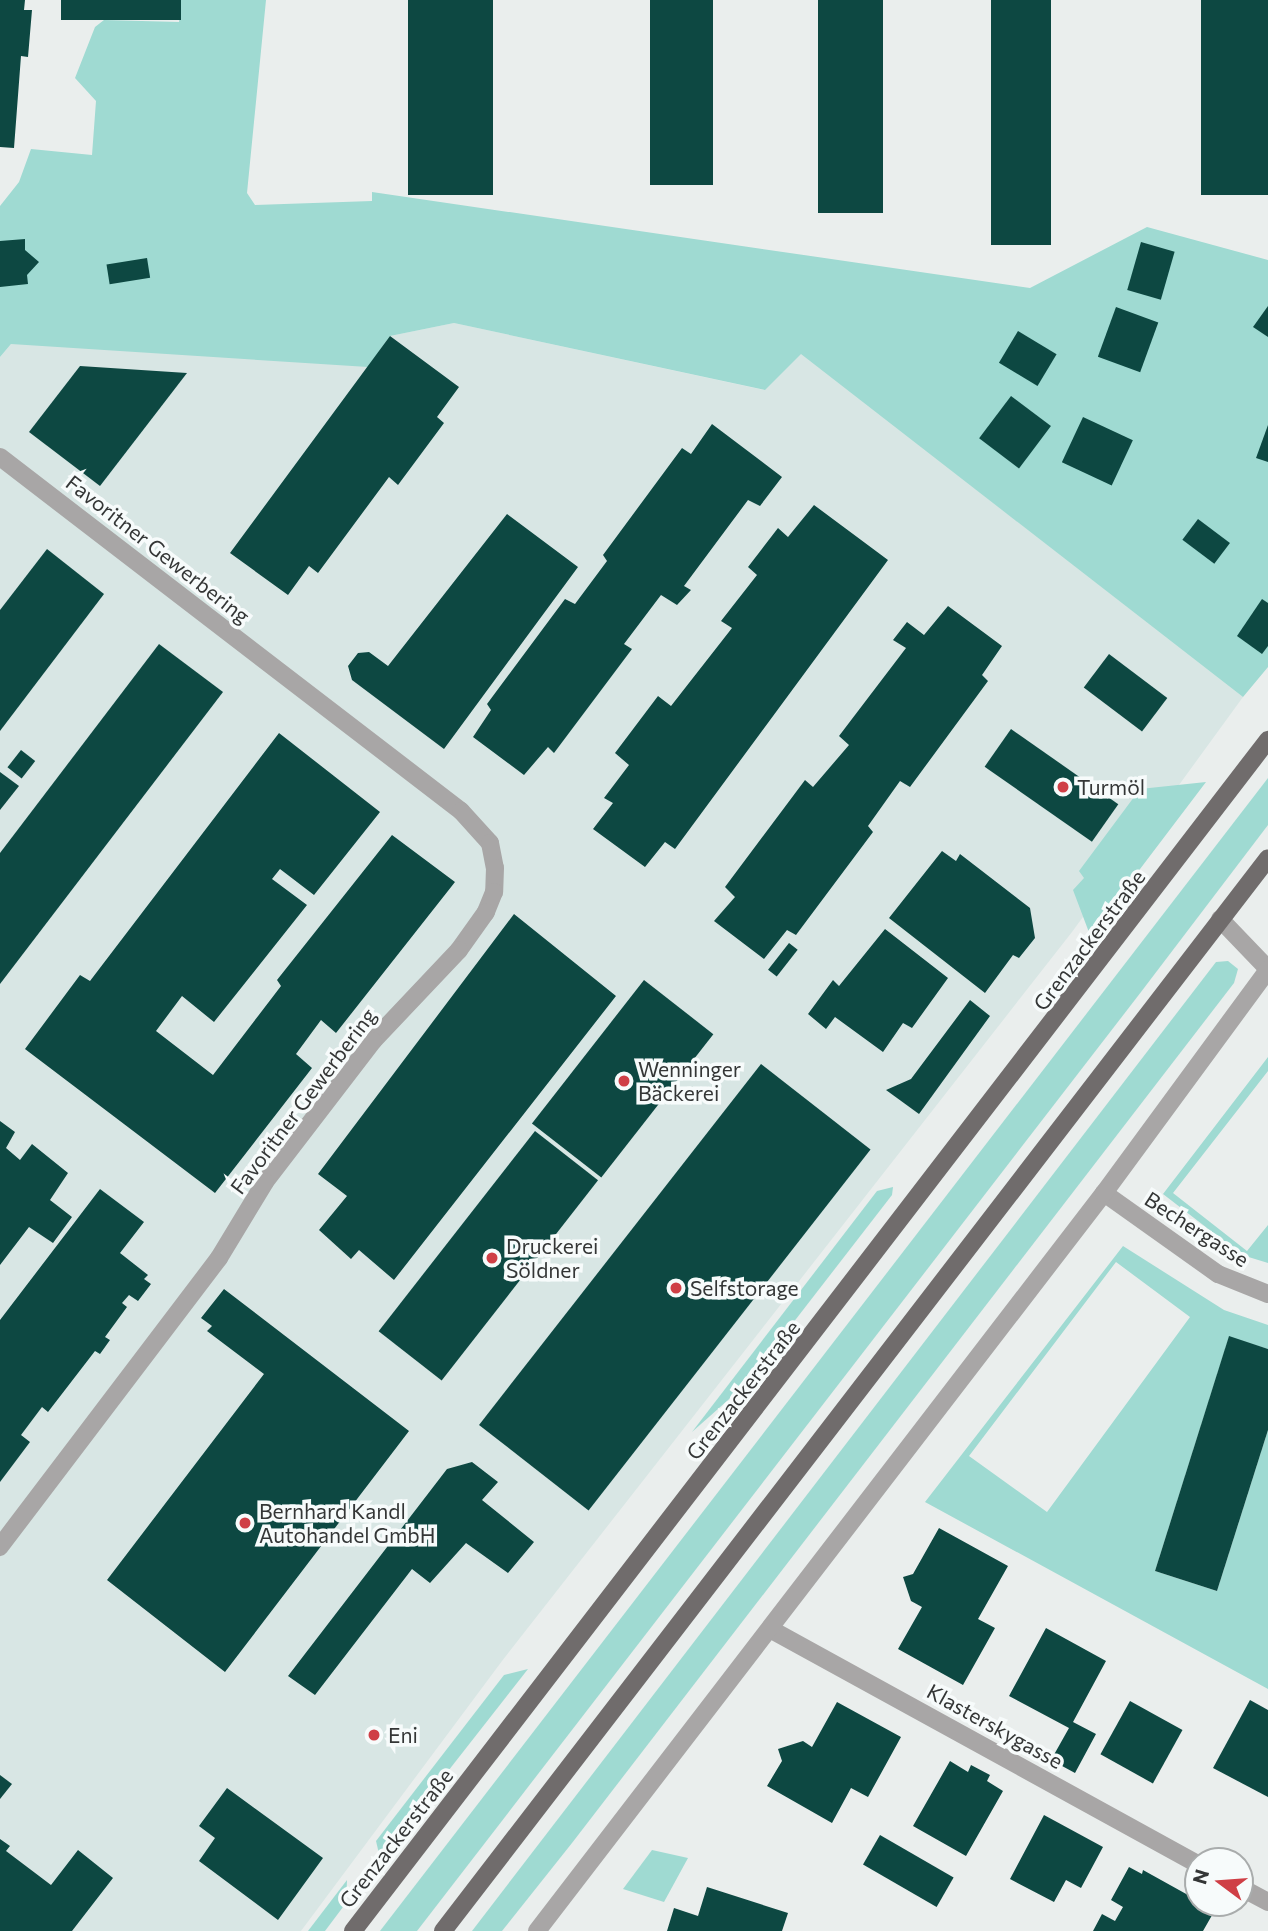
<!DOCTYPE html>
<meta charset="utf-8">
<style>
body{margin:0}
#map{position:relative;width:1268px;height:1931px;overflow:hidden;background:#eaeeed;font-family:Commissioner,sans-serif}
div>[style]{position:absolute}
.built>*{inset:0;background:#d8e6e4}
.green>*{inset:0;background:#9fdad2}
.building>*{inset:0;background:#0d4842;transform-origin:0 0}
.minor>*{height:18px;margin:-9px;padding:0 9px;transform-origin:9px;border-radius:9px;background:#a8a6a6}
.major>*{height:18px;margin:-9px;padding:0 9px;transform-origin:9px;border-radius:9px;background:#706c6c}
.dots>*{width:19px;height:19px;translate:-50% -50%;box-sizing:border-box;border:4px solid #f7fbfb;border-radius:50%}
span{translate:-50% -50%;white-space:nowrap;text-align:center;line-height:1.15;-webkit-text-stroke:7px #f7fbfb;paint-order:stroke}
.street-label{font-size:21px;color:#343636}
.poi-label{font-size:21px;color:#343636}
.left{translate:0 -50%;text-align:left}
.north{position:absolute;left:1184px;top:1847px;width:70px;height:70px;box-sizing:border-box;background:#f7fbfb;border:2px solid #a9acac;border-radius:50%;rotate:286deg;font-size:19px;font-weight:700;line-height:28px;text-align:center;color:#343636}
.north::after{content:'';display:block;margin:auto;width:24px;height:32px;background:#cf3f46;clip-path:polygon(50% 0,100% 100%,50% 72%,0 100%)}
</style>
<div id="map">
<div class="built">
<i style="clip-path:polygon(454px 323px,764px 390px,801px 353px,1243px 697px,1072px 932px,502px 1661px,301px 1931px,0 1931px,0 357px,11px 344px,390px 336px)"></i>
</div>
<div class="green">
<i style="clip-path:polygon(181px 0,266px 0,247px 193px,255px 205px,372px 201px,372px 192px,1030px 288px,1147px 227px,1268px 260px,1268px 667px,1243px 697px,801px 354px,765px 390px,454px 323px,390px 336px,368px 367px,11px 344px,0 357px,0 206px,19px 182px,31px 149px,92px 155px,96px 101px,75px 78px,95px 27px,104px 20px,179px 22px)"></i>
<i style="clip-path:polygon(1268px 778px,1268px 825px,1141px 992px,417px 1931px,380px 1931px)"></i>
<i style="clip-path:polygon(1206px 782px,1090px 935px,1073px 890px,1084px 878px,1079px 871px,1140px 789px)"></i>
<i style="clip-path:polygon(1228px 961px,1238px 969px,1234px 983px,572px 1843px,502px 1931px,472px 1931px,1216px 962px)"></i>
<i style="clip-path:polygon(1268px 1057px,1268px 1071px,1173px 1193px,1247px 1251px,1268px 1225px,1268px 1263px,1242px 1255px,1163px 1194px)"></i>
<i style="clip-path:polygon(893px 1187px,892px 1195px,745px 1385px,692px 1432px,877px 1191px)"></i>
<i style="clip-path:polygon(evenodd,1123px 1246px,1224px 1310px,1268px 1325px,1268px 1349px,1229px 1337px,1155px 1571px,1217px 1591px,1268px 1430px,1268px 1689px,925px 1502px,1123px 1246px,1116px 1262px,1190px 1317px,1047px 1512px,969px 1456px,1116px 1262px)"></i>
<i style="clip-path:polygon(528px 1669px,380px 1858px,376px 1841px,504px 1675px)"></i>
<i style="clip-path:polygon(652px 1850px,688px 1858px,664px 1902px,623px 1889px)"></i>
<i style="clip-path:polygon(347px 1880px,346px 1903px,325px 1931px,308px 1931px)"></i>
</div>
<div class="building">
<i style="clip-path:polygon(0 0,25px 0,24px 10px,32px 10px,28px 57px,21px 56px,14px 148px,0 147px)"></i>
<i style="left:61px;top:0;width:120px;height:20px"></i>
<i style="left:408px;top:0;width:85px;height:195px"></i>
<i style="left:650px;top:0;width:63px;height:185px"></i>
<i style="left:818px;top:0;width:65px;height:213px"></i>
<i style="left:991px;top:0;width:60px;height:245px"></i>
<i style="left:1201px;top:0;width:67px;height:195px"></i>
<i style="clip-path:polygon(25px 239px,25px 250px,39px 262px,27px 275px,28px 284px,0 287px,0 241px)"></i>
<i style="left:1141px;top:242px;width:35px;height:50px;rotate:16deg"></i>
<i style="left:147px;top:258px;width:20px;height:41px;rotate:81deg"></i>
<i style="clip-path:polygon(1268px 306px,1268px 337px,1253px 327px)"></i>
<i style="left:1116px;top:307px;width:45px;height:53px;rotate:20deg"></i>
<i style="left:1018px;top:331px;width:45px;height:37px;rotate:31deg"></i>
<i style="clip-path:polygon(390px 336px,459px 387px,437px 417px,444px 423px,398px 485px,389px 477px,318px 573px,309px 566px,288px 595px,230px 553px)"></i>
<i style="clip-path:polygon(80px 366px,187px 373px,100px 486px,29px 432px)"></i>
<i style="left:1011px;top:396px;width:50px;height:53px;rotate:37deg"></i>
<i style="left:1083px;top:417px;width:55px;height:50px;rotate:25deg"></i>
<i style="clip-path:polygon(712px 424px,782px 477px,760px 506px,748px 500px,684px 586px,691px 590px,677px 605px,661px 595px,624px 644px,632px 649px,554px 753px,548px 747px,524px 775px,473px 737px,491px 710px,487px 704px,565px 599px,575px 604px,607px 561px,603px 555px,682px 448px,691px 454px)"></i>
<i style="clip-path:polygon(1268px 425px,1268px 462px,1256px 458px)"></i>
<i style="clip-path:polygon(814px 505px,888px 560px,675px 849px,665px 842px,645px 867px,593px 829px,613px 803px,604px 798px,629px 765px,615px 753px,658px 696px,671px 706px,732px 628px,721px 621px,757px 575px,748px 567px,778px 528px,788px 537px)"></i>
<i style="clip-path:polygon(507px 514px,578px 567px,444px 749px,352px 680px,348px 666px,358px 653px,369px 652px,388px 666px)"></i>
<i style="left:1198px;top:519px;width:40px;height:26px;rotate:37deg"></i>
<i style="clip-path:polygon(47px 549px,104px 594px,0 731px,0 610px)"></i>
<i style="clip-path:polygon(1262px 599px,1268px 603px,1268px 646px,1262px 654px,1237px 636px)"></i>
<i style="clip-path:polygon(948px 606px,1002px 646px,982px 675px,988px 681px,910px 787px,900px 781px,868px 826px,873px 832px,796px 935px,787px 930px,764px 959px,714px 921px,735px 897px,725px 887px,805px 780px,813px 787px,849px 745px,839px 736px,906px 648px,893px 640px,907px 622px,924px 635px)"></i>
<i style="clip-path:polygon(159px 644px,223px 692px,0 984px,0 853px)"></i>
<i style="left:1109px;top:654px;width:73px;height:42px;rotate:37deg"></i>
<i style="left:1011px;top:729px;width:131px;height:46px;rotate:35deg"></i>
<i style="clip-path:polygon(279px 733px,380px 812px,314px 895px,280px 869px,272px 879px,307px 905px,214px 1022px,182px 996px,156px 1031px,213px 1075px,281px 986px,277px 980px,392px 835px,455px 882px,336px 1033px,321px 1020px,296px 1054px,312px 1068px,215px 1193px,25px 1049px,80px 975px,90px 981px)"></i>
<i style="left:21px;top:750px;width:18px;height:22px;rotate:38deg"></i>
<i style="clip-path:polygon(0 772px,19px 786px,0 810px)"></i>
<i style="clip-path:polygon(942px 851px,956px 861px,960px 854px,1030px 908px,1035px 938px,1019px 958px,1013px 955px,985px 993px,889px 918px)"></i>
<i style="clip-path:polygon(514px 914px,616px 996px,394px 1280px,359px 1250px,351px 1259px,319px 1230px,347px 1196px,318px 1174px)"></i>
<i style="clip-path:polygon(885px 929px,948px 978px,912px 1028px,903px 1023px,883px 1052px,835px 1017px,826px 1029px,808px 1014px,833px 980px,839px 986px)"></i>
<i style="left:789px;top:943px;width:11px;height:34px;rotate:38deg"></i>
<i style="left:644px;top:980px;width:88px;height:182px;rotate:38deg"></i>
<i style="clip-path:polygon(970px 1000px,990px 1016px,919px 1114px,886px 1090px,911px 1079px)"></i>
<i style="left:761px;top:1064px;width:139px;height:458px;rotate:38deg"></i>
<i style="clip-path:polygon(0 1121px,15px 1132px,6px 1148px,20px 1160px,32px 1144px,68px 1173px,50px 1200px,72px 1217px,53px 1243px,29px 1227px,0 1265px)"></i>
<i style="left:535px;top:1131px;width:80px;height:254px;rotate:38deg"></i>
<i style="clip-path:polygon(100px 1189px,144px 1222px,120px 1253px,148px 1275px,144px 1279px,151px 1284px,138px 1301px,129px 1295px,122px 1303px,127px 1307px,105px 1337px,110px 1340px,100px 1354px,95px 1351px,48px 1412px,42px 1407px,21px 1435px,30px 1442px,0 1482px,0 1320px)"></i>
<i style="clip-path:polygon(224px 1289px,409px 1431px,225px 1672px,107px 1580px,264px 1374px,207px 1331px,212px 1326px,201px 1318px)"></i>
<i style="clip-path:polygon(1229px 1336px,1268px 1349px,1268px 1430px,1217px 1591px,1155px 1571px)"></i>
<i style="clip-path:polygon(472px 1462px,498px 1482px,482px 1500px,534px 1542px,508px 1573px,466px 1543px,430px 1583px,412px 1569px,315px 1695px,288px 1676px,447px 1469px)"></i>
<i style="clip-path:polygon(939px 1528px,1008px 1566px,978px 1619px,995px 1628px,963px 1685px,898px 1649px,922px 1607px,911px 1601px,903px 1577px,913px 1574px)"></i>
<i style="clip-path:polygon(1046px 1628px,1106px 1661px,1073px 1722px,1096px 1734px,1075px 1773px,1051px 1760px,1069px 1728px,1009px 1696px)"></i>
<i style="clip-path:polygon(1250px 1700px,1268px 1710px,1268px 1797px,1213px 1768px)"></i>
<i style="left:1130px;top:1701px;width:60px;height:61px;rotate:29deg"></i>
<i style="clip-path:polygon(837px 1702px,901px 1737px,868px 1797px,851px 1788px,832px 1823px,767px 1786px,782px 1761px,778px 1749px,803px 1741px,812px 1747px)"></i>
<i style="clip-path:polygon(950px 1761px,968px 1772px,971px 1765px,990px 1775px,987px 1781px,1003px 1791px,966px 1856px,913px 1826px)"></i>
<i style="clip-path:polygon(0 1775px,12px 1784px,0 1799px)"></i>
<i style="clip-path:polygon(227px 1788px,323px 1858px,278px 1920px,199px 1861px,215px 1838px,199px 1826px)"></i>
<i style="clip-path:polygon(1044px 1815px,1103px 1847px,1081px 1888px,1066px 1880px,1054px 1902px,1010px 1879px)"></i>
<i style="left:880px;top:1835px;width:85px;height:34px;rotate:30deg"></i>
<i style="clip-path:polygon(0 1839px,10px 1846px,6px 1851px,51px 1885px,78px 1850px,113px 1878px,72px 1931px,0 1931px)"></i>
<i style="clip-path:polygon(1129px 1867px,1142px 1874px,1143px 1870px,1215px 1910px,1203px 1931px,1093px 1931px,1102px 1914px,1115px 1921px,1123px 1907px,1111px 1900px)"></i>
<i style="clip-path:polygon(707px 1887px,788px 1913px,782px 1931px,667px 1931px,674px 1908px,698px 1916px)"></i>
</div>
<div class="minor">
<i style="left:0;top:457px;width:581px;rotate:37.52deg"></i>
<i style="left:461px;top:811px;width:43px;rotate:47.8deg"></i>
<i style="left:490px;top:843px;width:25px;rotate:79deg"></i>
<i style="left:495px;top:868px;width:24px;rotate:92deg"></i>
<i style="left:494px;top:892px;width:22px;rotate:112deg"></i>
<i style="left:486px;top:912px;width:47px;rotate:125.4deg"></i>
<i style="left:459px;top:950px;width:125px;rotate:133.4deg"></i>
<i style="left:373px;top:1041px;width:178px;rotate:127.5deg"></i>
<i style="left:265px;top:1182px;width:89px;rotate:121.2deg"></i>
<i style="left:219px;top:1258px;width:363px;rotate:127.2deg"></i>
<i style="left:1220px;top:919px;width:69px;rotate:46.2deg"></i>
<i style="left:1104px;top:1193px;width:140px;rotate:35.4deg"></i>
<i style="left:1218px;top:1274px;width:54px;rotate:21.8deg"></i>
<i style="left:770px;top:1629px;width:488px;rotate:28.8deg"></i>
<i style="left:1240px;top:1887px;width:32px;rotate:28deg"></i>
<i style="left:537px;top:1931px;width:931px;rotate:-52.47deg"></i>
<i style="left:1104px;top:1193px;width:277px;rotate:-53.7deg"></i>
</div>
<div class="major">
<i style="left:353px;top:1931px;width:1502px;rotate:-52.47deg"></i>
<i style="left:443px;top:1931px;width:1353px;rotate:-52.44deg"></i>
</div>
<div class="dots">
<i style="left:1063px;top:787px;background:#cf3f46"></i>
<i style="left:624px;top:1081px;background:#cf3f46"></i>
<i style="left:492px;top:1258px;background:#cf3f46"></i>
<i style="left:676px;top:1288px;background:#cf3f46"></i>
<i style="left:245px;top:1523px;background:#cf3f46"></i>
<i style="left:374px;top:1735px;background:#cf3f46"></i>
</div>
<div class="street-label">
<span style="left:158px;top:549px;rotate:38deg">Favoritner Gewerbering</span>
<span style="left:1089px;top:940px;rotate:-53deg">Grenzackerstraße</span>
<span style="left:303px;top:1101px;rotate:-53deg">Favoritner Gewerbering</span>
<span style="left:1197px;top:1229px;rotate:33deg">Bechergasse</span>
<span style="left:743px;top:1390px;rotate:-52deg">Grenzackerstraße</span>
<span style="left:995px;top:1726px;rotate:29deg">Klasterskygasse</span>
<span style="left:396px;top:1838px;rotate:-52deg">Grenzackerstraße</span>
</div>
<div class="poi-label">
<span class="left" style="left:1077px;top:787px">Turmöl</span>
<span class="left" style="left:638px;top:1081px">Wenninger<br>Bäckerei</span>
<span class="left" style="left:506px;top:1258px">Druckerei<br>Söldner</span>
<span class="left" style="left:690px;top:1288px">Selfstorage</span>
<span class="left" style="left:259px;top:1523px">Bernhard Kandl<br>Autohandel GmbH</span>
<span class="left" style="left:388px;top:1735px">Eni</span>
</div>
<div class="north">N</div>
</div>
